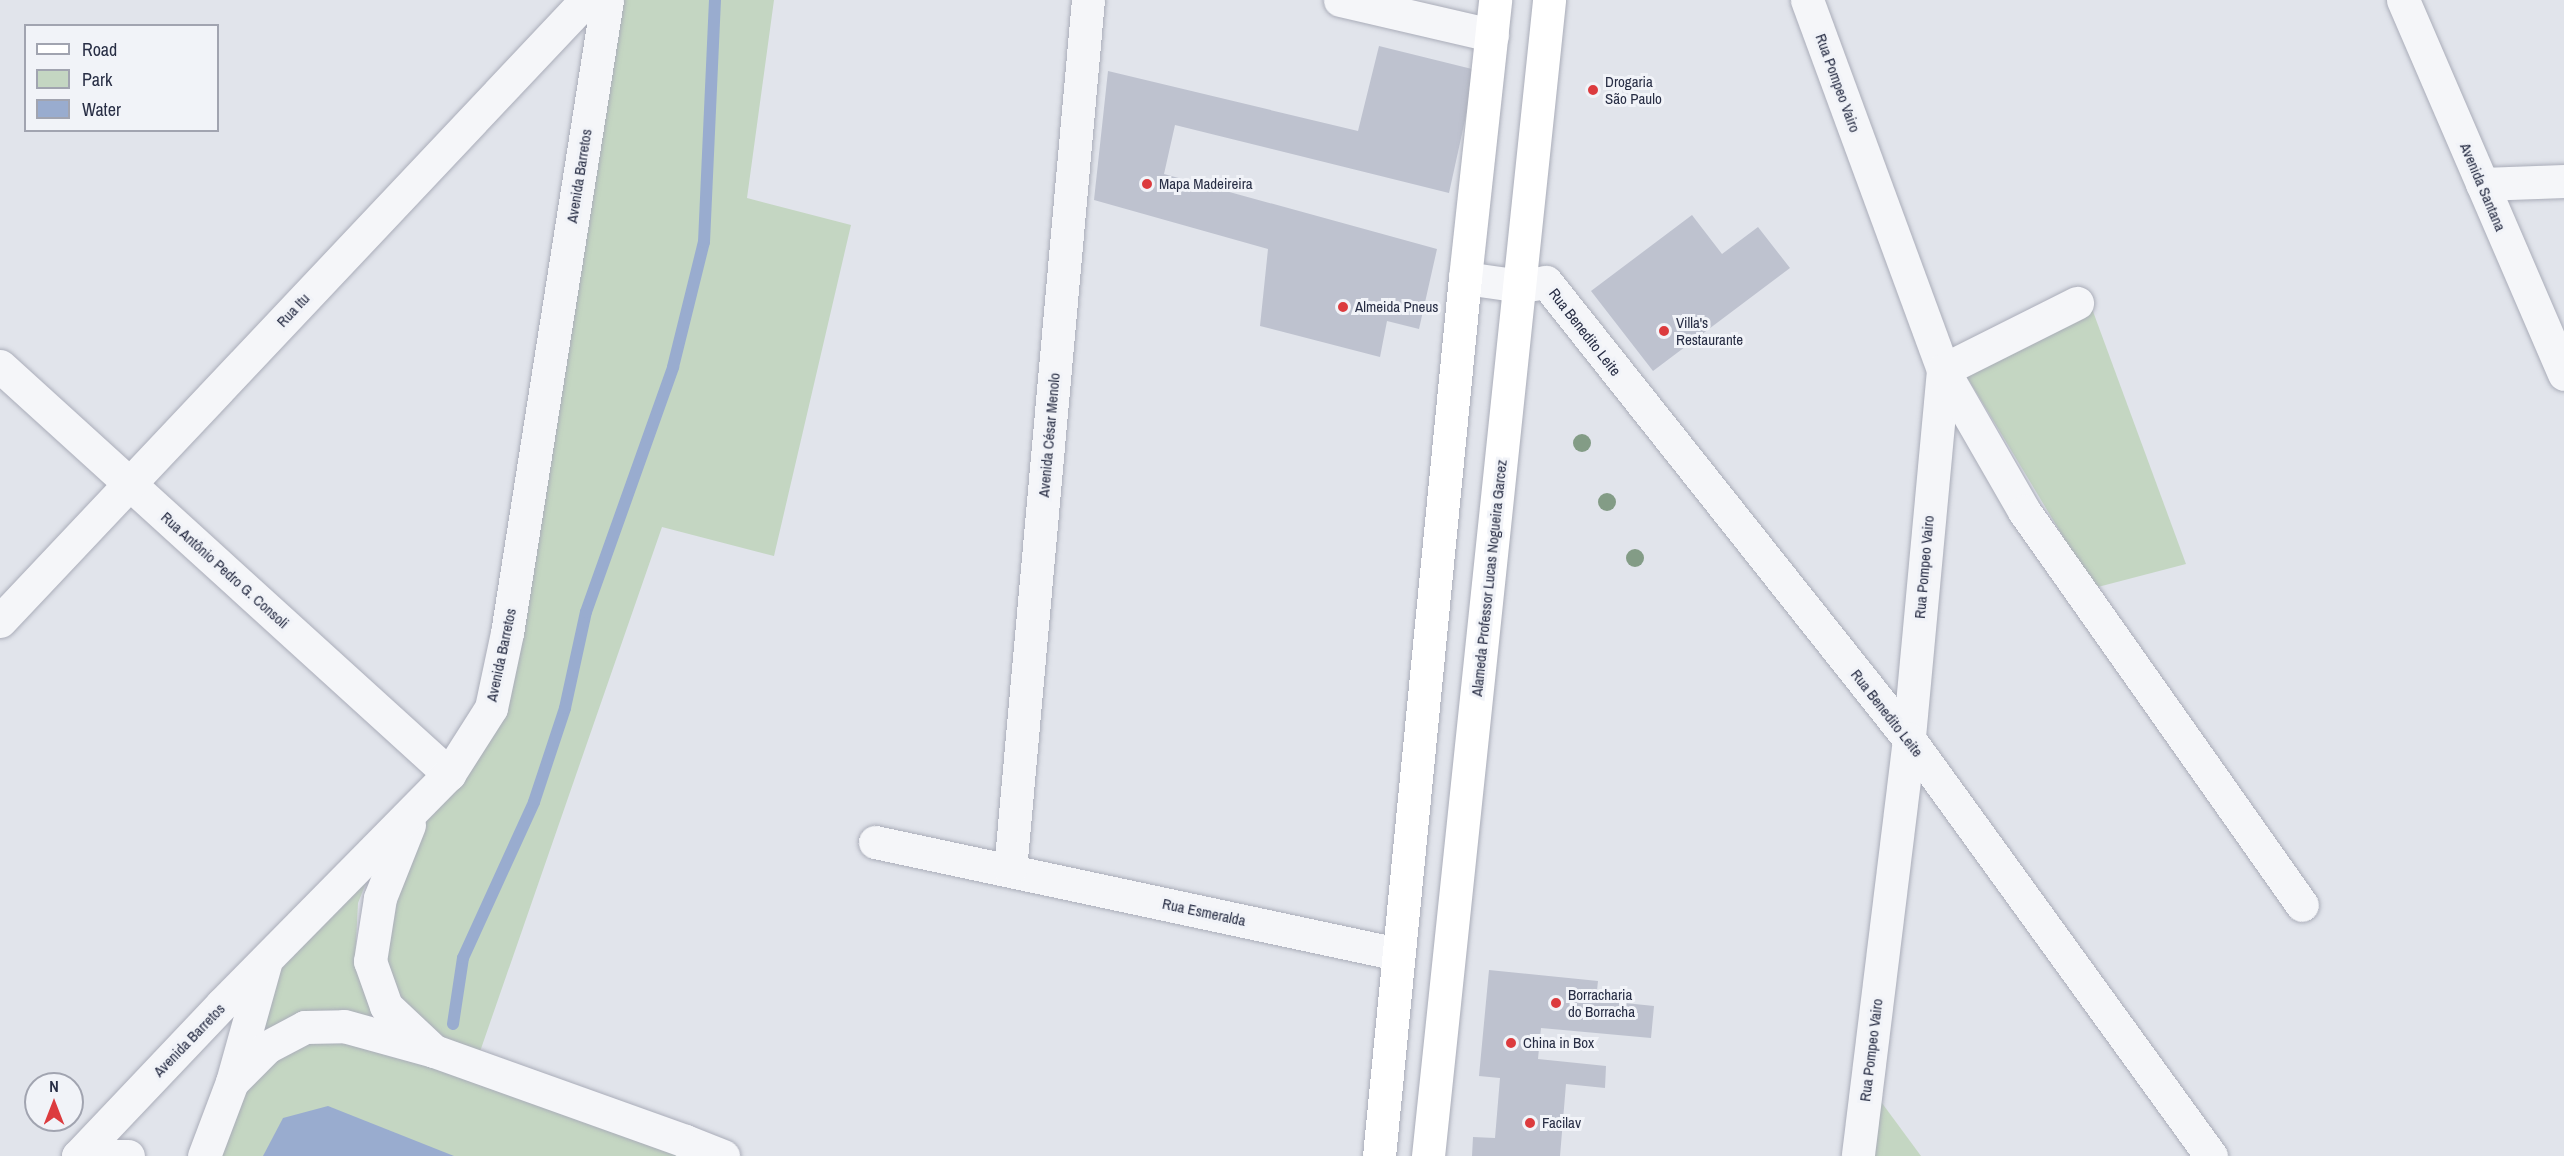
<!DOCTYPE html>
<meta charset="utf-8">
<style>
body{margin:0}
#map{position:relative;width:2564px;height:1156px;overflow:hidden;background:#e1e4eb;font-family:"Archivo Narrow",sans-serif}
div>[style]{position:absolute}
.green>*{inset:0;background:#c4d6c2}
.water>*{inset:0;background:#99accf}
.stream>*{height:12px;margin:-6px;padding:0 6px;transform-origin:6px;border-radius:6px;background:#99accf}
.building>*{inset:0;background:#bec2cf}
.roads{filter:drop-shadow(0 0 2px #aaadb9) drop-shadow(0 0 2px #aaadb9)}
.minor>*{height:33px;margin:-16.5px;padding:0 16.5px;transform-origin:16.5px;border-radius:16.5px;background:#f5f6f9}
.tertiary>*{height:33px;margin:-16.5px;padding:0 16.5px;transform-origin:16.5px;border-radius:16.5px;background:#f5f6f9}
.secondary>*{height:33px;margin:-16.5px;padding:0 16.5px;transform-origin:16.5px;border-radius:16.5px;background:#fff}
.trees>*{width:18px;height:18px;margin:-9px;border-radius:50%;background:#839c86}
.dots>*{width:16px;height:16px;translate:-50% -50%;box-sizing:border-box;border:3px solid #f1f3f8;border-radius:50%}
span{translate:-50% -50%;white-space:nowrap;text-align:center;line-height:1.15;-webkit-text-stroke:6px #f1f3f8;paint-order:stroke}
.poi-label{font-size:15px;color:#282e45}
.left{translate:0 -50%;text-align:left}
.street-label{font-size:15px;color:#282e45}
.legend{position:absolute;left:24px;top:24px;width:195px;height:108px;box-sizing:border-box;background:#f1f3f8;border:2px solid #a1a4b0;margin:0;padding:8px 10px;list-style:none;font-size:18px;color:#282e45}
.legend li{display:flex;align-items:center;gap:12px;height:30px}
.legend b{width:30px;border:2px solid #a1a4b0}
.north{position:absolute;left:24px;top:1072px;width:60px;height:60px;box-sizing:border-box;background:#f1f3f8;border:2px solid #a1a4b0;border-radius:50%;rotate:0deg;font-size:16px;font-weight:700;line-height:24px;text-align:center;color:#282e45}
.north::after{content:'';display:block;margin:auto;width:21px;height:27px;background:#dc3b3e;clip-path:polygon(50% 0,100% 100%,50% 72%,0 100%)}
</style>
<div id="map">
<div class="green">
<i style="clip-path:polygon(607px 0,774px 0,747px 198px,851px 225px,774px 556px,662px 527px,475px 1066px,723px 1156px,204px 1156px,232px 1082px,305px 1027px,432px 1050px,386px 1006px,380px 898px,491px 708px)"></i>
<i style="clip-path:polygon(2091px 306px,2186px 564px,2094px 588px,1967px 377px)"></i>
<i style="clip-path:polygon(377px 855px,358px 903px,355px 961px,397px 1031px,346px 1021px,247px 1059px,272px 972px)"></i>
<i style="clip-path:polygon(1879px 1099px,1921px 1156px,1873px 1156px)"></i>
</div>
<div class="water">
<i style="clip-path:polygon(328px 1106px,454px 1156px,263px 1156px,283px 1118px)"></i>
</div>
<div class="stream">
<i style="left:453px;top:1024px;width:67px;rotate:-81.4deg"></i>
<i style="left:463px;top:958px;width:171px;rotate:-65.5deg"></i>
<i style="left:534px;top:802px;width:99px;rotate:-71.7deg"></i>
<i style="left:565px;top:708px;width:98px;rotate:-77.7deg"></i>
<i style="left:586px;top:612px;width:260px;rotate:-70.4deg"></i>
<i style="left:673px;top:367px;width:129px;rotate:-76.1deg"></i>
<i style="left:704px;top:242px;width:242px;rotate:-87.4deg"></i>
</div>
<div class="building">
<i style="clip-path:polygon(1379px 46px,1476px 70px,1449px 193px,1175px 125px,1164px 174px,1437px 249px,1419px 329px,1387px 321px,1380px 357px,1260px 326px,1268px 249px,1094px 200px,1108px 71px,1358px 131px)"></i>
<i style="clip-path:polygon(1692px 215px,1722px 254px,1758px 227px,1790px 268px,1653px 371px,1591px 291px)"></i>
<i style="clip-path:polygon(1489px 970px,1598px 981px,1596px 1000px,1654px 1006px,1651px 1038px,1541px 1028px,1538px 1059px,1606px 1066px,1605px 1088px,1566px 1084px,1560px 1156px,1472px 1156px,1473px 1137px,1495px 1138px,1500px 1078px,1479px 1076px)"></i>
</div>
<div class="roads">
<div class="minor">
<i style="left:1340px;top:0;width:156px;rotate:13deg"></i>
<i style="left:1807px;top:0;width:394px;rotate:69.8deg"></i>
<i style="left:1943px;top:370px;width:371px;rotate:95.3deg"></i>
<i style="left:1909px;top:739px;width:420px;rotate:97deg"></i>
<i style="left:2482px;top:184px;width:82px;rotate:-2.1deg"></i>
<i style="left:1465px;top:278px;width:57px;rotate:8.1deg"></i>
<i style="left:1521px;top:286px;width:25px;rotate:-9deg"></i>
<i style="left:1546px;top:282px;width:584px;rotate:51.54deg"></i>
<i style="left:1909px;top:739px;width:515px;rotate:54.09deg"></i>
<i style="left:0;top:366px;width:607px;rotate:42.26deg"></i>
<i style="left:1943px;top:370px;width:163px;rotate:60.1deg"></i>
<i style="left:2024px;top:511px;width:482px;rotate:54.8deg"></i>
<i style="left:1943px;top:370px;width:150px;rotate:-26.6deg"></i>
<i style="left:0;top:621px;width:854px;rotate:-46.66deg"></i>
<i style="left:409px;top:825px;width:79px;rotate:111.7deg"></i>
<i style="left:380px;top:898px;width:64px;rotate:99deg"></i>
<i style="left:370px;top:961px;width:48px;rotate:70.4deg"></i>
<i style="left:386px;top:1006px;width:66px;rotate:43.2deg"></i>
<i style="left:875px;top:842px;width:535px;rotate:12.09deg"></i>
<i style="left:1010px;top:870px;width:873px;rotate:-84.88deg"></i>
<i style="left:232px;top:1082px;width:123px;rotate:-74.4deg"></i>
<i style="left:685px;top:1141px;width:41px;rotate:21.5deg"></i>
<i style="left:78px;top:1156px;width:209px;rotate:-46.5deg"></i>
<i style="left:222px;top:1004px;width:323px;rotate:-45.4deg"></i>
<i style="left:449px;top:774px;width:78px;rotate:-57.5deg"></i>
<i style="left:491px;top:708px;width:77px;rotate:-78deg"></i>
<i style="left:507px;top:633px;width:641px;rotate:-81.02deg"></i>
<i style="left:78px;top:1156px;width:50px"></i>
</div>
<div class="tertiary">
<i style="left:2403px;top:0;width:407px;rotate:66.7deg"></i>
<i style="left:204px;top:1156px;width:79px;rotate:-69.3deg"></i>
<i style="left:232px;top:1082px;width:49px;rotate:-45deg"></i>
<i style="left:267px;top:1047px;width:43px;rotate:-27.8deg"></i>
<i style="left:305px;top:1027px;width:39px;rotate:-1deg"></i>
<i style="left:344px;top:1026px;width:93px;rotate:15.5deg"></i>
<i style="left:434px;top:1051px;width:267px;rotate:19.7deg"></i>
<i style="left:685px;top:1141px;width:22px;rotate:43deg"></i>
</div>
<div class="secondary">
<i style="left:1379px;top:1156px;width:882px;rotate:-84.41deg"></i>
<i style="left:1465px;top:278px;width:280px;rotate:-83.8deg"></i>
<i style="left:1428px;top:1156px;width:1162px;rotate:-84.02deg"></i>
</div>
</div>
<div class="trees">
<i style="left:1582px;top:443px"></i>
<i style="left:1607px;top:502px"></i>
<i style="left:1635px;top:558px"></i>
</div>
<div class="dots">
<i style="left:1593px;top:90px;background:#dc3b3e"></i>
<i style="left:1147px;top:184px;background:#dc3b3e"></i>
<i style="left:1343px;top:307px;background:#dc3b3e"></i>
<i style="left:1664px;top:331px;background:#dc3b3e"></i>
<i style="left:1556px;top:1003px;background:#dc3b3e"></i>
<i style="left:1511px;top:1043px;background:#dc3b3e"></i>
<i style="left:1530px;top:1123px;background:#dc3b3e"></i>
</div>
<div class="poi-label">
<span class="left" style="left:1605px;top:90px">Drogaria<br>São Paulo</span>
<span class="left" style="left:1159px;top:184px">Mapa Madeireira</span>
<span class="left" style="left:1355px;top:307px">Almeida Pneus</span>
<span class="left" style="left:1676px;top:331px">Villa's<br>Restaurante</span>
<span class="left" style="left:1568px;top:1003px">Borracharia<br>do Borracha</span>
<span class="left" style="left:1523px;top:1043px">China in Box</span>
<span class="left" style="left:1542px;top:1123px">Facilav</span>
</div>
<div class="street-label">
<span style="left:1838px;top:83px;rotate:70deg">Rua Pompeo Vairo</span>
<span style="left:579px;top:176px;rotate:-81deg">Avenida Barretos</span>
<span style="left:2483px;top:187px;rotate:67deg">Avenida Santana</span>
<span style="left:293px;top:310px;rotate:-47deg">Rua Itu</span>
<span style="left:1585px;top:332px;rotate:52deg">Rua Benedito Leite</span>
<span style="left:1049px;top:435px;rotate:-85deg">Avenida César Menolo</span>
<span style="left:1924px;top:567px;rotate:-85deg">Rua Pompeo Vairo</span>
<span style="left:225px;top:570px;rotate:42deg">Rua Antônio Pedro G. Consoli</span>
<span style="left:1489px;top:578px;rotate:-84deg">Alameda Professor Lucas Nogueira Garcez</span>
<span style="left:501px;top:655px;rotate:-78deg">Avenida Barretos</span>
<span style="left:1887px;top:713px;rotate:52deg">Rua Benedito Leite</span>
<span style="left:1204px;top:912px;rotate:12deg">Rua Esmeralda</span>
<span style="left:189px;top:1040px;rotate:-46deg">Avenida Barretos</span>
<span style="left:1871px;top:1050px;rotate:-83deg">Rua Pompeo Vairo</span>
</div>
<ul class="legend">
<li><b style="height:8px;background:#fff"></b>Road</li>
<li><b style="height:16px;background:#c4d6c2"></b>Park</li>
<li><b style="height:16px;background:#99accf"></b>Water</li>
</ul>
<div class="north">N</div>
</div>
